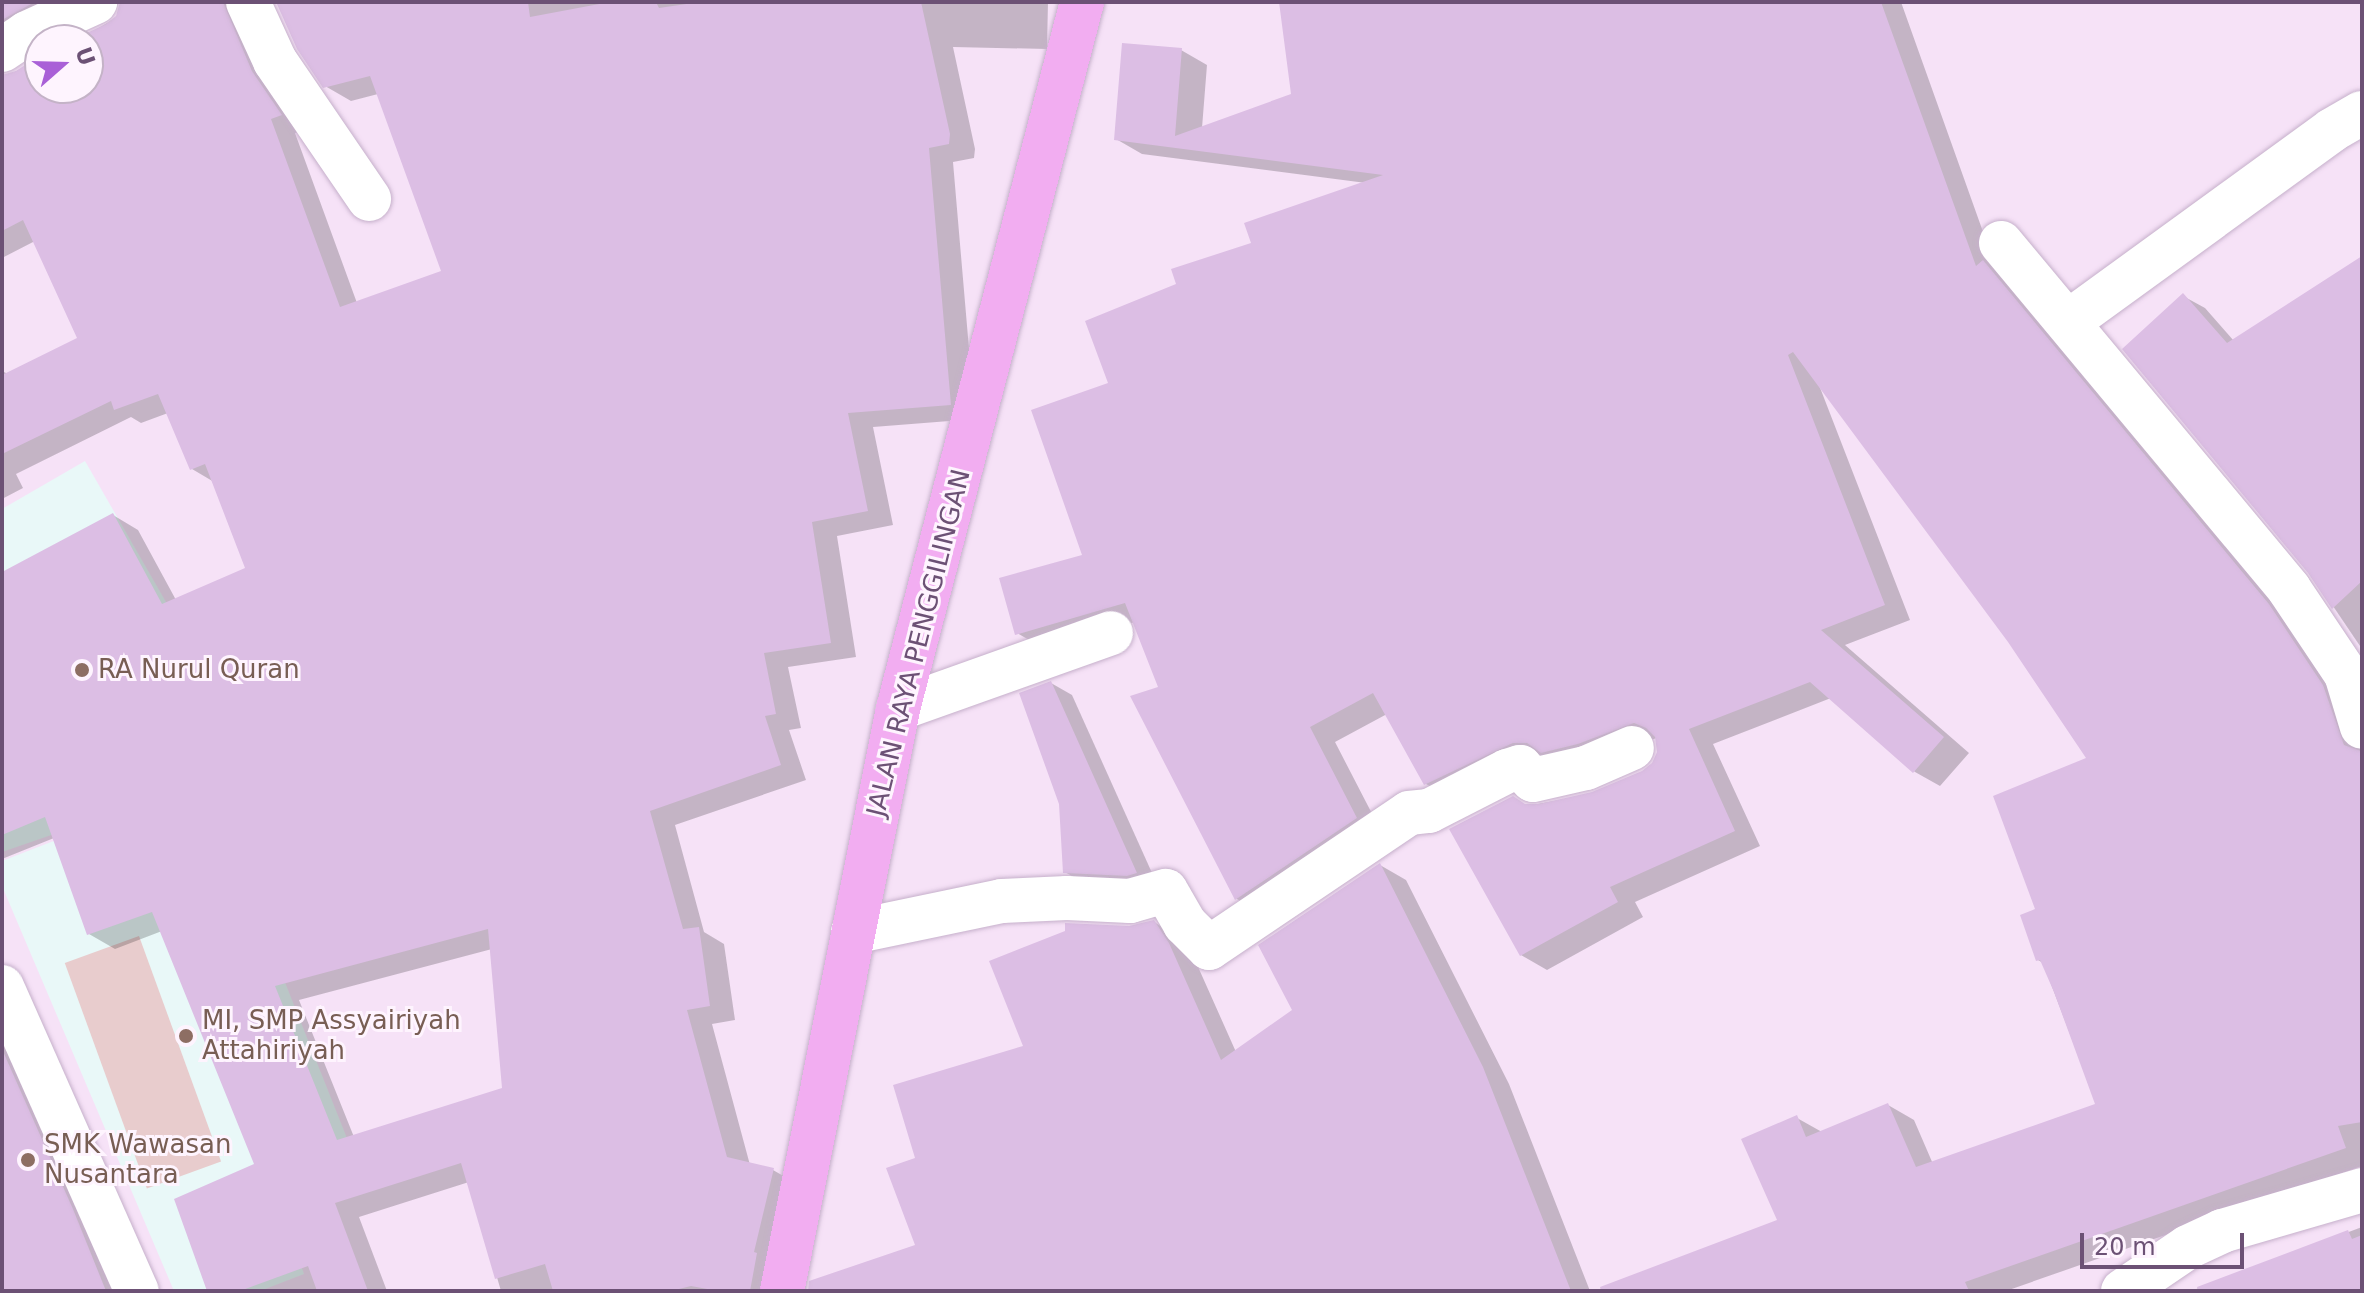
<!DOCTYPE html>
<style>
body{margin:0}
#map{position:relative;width:2364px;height:1293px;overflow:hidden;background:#fbedfb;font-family:"DejaVu Sans",sans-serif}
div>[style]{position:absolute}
.residential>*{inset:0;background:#f6e2f7}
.education>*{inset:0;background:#e9f8f8}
.green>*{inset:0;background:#e8cccd;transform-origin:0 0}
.shadow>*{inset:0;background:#0003}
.building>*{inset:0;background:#dcbee4}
.roads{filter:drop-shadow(0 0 2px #c6b0cb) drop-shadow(0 0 2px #c6b0cb)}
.minor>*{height:44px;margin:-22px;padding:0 22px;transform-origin:22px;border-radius:22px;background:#fff}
.major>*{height:44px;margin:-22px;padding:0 22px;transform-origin:22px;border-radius:22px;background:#f2adf1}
.dots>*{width:22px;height:22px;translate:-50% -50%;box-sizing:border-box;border:4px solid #fef4fe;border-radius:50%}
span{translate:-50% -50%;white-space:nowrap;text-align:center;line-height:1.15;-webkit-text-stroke:6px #fef4fe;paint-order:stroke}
.street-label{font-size:26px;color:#6c5175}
.education-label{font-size:26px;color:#785e54}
.left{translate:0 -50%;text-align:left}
.frame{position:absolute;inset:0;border:4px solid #6c5175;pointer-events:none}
.north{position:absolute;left:24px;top:24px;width:80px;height:80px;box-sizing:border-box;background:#fef4fe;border:2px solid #c4b3c7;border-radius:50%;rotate:70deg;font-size:22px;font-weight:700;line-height:32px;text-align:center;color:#6c5175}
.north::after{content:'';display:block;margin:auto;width:28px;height:36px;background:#a960d7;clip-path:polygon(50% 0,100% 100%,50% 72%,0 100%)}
.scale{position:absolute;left:2080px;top:1233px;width:164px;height:36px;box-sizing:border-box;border:4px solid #6c5175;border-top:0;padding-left:10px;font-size:24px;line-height:28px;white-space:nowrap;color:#6c5175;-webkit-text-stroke:6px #fef4fe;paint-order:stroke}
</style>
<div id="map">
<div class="residential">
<i style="clip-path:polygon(evenodd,2px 2px,2362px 2px,2362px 1291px,2px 1291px,2px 2px,40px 40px,88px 40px,88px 88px,40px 88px,40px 40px)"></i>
</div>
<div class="education">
<i style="clip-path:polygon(85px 461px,170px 609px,60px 832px,2px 852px,2px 509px)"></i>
<i style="clip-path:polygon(185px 731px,366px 1186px,286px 1223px,304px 1274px,260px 1291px,174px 1291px,2px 886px,2px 861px,82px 830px)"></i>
</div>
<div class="green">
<i style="left:139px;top:936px;width:240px;height:79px;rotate:70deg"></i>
</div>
<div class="shadow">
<i style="clip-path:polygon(2px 2px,91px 2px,2px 66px)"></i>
<i style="clip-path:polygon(evenodd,122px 2px,253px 2px,306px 130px,295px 133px,357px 303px,443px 272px,378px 94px,351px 101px,325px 86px,278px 2px,1048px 2px,1047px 49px,953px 47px,975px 149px,974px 158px,953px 162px,975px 419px,873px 427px,893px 525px,837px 536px,856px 657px,788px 667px,801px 728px,789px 730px,806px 780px,675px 825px,704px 932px,724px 944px,735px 1020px,712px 1024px,750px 1165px,773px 1170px,799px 1185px,773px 1291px,501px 1291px,469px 1182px,359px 1217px,387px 1291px,209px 1291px,257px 1165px,162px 931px,115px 949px,89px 934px,54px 838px,2px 859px,2px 575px,113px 515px,138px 530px,176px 600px,247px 569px,214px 482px,192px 469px,168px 413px,141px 423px,131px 417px,16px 474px,23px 488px,2px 499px,2px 371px,8px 374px,79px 339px,35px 241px,2px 258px,2px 67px,5px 77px,40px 59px,40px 88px,88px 88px,88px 40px,79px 40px,117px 17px,122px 2px,492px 949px,505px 1090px,354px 1137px,299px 1000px,492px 949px)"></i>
<i style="clip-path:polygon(1281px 2px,1901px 2px,1997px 271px,2288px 613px,2362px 745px,2362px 1166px,2006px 1291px,1596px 1291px,1780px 1221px,1797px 1118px,1822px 1132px,1888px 1105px,1914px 1120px,1933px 1164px,2097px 1105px,2043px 963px,2038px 960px,2037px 911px,2089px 759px,2009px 641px,1819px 385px,1910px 620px,1845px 645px,1969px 753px,1940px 786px,1915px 772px,1831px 698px,1713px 744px,1760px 846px,1635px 902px,1643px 917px,1547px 970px,1521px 955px,1527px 806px,1592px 794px,1643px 773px,1654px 763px,1659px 750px,1657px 738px,1452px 799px,1426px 784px,1387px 714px,1335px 742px,1382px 833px,1263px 914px,1237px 899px,1135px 622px,1043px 648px,1017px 633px,1085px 557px,1110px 384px,1178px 285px,1366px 183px,1142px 154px,1116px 139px,1181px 50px,1207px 65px,1202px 128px,1293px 95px)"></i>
<i style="clip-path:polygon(2362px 270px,2362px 527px,2183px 296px,2205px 308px,2234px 341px)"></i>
<i style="clip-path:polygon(2362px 561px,2362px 649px,2314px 578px)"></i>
<i style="clip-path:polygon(1051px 683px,1072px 695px,1157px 884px,1085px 884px,1065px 872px)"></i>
<i style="clip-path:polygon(1380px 865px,1406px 880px,1509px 1084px,1590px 1291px,847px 1291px,918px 1246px,917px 1159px,1026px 1047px,1129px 928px,1154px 922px,1180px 938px,1195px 960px,1236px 1052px,1294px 1010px)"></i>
<i style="clip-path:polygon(2px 993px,124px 1291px,2px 1291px)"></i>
<i style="clip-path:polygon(2362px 1227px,2362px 1291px,2191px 1291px)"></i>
</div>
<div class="building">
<i style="clip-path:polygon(2px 2px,35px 2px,2px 20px)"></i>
<i style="clip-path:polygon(evenodd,120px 2px,223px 2px,252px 71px,282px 115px,271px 119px,340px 307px,441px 271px,370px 76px,323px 88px,297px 49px,276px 2px,528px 2px,530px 17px,610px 2px,656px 2px,659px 8px,700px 2px,921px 2px,950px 134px,949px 144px,929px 148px,951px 405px,848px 413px,868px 511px,812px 522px,831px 643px,764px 653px,776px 714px,765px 716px,781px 765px,650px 811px,683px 929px,699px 927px,710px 1006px,687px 1010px,727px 1157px,774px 1168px,754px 1252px,757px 1253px,750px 1291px,718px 1291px,691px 1286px,671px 1291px,553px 1291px,545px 1264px,495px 1279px,461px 1163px,335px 1203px,368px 1291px,317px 1291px,308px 1266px,240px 1291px,207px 1291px,174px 1199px,254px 1164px,152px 912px,87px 935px,45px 817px,2px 835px,2px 572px,113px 513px,162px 604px,245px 568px,205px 464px,190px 470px,158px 394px,114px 410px,111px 401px,2px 454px,2px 375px,77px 338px,23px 220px,2px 231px,2px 75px,16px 71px,40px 55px,40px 88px,88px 88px,88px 40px,72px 40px,106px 24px,116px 16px,120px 2px,488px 929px,502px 1088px,337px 1140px,275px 986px,488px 929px)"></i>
<i style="clip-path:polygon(1279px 2px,1881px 2px,1976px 266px,1983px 260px,2269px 604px,2323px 685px,2344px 745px,2361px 751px,2362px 1122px,2338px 1126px,2346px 1148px,1965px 1282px,1969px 1291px,1601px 1291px,1600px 1287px,1777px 1220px,1741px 1139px,1797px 1115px,1806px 1137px,1888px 1103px,1916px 1167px,2095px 1104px,2054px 992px,2040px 960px,2036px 961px,2020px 915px,2035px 909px,1993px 796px,2086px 758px,2008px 642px,1793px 352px,1788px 355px,1885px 605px,1821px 630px,1944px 737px,1913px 773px,1810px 682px,1689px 729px,1735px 831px,1610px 887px,1618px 902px,1520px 956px,1449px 829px,1513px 796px,1525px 804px,1539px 804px,1592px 792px,1642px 771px,1652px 763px,1657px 752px,1655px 737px,1646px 728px,1634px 723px,1578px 744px,1541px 753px,1527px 743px,1513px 743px,1424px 785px,1373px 693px,1310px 727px,1357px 818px,1235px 900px,1130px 696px,1158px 687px,1125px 603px,1015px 635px,999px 578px,1082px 555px,1031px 410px,1108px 383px,1085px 321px,1176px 284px,1171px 269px,1251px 243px,1244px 223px,1383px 175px,1114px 140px,1122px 43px,1182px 48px,1175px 136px,1291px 94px)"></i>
<i style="clip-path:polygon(2362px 256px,2362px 581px,2332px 609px,2308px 573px,2122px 349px,2183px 293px,2227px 343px)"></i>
<i style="clip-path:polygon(1051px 681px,1137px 873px,1127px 876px,1063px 873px,1059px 804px,1019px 693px)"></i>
<i style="clip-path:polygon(1380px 863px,1483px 1067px,1571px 1291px,808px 1291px,809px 1281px,915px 1245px,886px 1168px,915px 1158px,893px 1085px,1023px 1046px,989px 961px,1065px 931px,1065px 923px,1129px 926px,1154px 920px,1169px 943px,1221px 1060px,1292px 1010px,1258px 945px)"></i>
<i style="clip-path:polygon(2px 1049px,73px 1209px,106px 1291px,2px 1291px)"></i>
<i style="clip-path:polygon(2348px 1230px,2352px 1239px,2362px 1235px,2362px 1291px,2198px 1291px,2197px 1287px)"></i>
</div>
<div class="roads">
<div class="minor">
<i style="left:248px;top:2px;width:65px;rotate:65.4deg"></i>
<i style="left:275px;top:61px;width:167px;rotate:55.7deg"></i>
<i style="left:2px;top:50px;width:30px;rotate:-34deg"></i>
<i style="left:27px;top:33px;width:75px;rotate:-24.5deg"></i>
<i style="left:2001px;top:243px;width:450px;rotate:50.2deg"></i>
<i style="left:2289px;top:589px;width:102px;rotate:56.2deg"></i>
<i style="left:2346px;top:674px;width:55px;rotate:73.2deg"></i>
<i style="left:2068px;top:322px;width:326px;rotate:-36deg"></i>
<i style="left:2332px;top:130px;width:34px;rotate:-30deg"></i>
<i style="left:898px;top:709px;width:226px;rotate:-19.6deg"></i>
<i style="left:853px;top:932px;width:152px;rotate:-11.8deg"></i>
<i style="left:1002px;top:901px;width:65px;rotate:-2.6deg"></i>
<i style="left:1067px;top:898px;width:63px;rotate:2.7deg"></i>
<i style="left:1130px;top:901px;width:37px;rotate:-16deg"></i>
<i style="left:1166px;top:891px;width:38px;rotate:60deg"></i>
<i style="left:1185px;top:924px;width:34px;rotate:45deg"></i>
<i style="left:1209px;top:948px;width:241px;rotate:-34deg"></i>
<i style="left:1409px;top:813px;width:20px;rotate:-6deg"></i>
<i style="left:1429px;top:811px;width:88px;rotate:-27.1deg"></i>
<i style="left:1507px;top:771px;width:14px;rotate:-17deg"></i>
<i style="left:1520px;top:767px;width:18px;rotate:45deg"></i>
<i style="left:1533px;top:780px;width:54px;rotate:-12.8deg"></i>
<i style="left:1586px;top:768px;width:50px;rotate:-23.5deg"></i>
<i style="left:2px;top:987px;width:333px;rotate:66.1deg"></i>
<i style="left:2123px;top:1291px;width:78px;rotate:-34.1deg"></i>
<i style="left:2188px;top:1247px;width:38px;rotate:-25deg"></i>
<i style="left:2222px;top:1231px;width:146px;rotate:-16.3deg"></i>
</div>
<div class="major">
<i style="left:782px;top:1291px;width:593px;rotate:-78.73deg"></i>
<i style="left:898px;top:709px;width:731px;rotate:-75.41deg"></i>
</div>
</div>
<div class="dots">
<i style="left:82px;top:670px;background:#8d6e63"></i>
<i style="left:186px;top:1036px;background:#8d6e63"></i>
<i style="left:28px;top:1160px;background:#8d6e63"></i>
</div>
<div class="street-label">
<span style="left:919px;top:643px;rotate:-76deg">JALAN RAYA PENGGILINGAN</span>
</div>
<div class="education-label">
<span class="left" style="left:98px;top:670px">RA Nurul Quran</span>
<span class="left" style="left:202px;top:1036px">MI, SMP Assyairiyah<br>Attahiriyah</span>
<span class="left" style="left:44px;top:1160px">SMK Wawasan<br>Nusantara</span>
</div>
<div class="frame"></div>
<div class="north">U</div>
<div class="scale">20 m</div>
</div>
